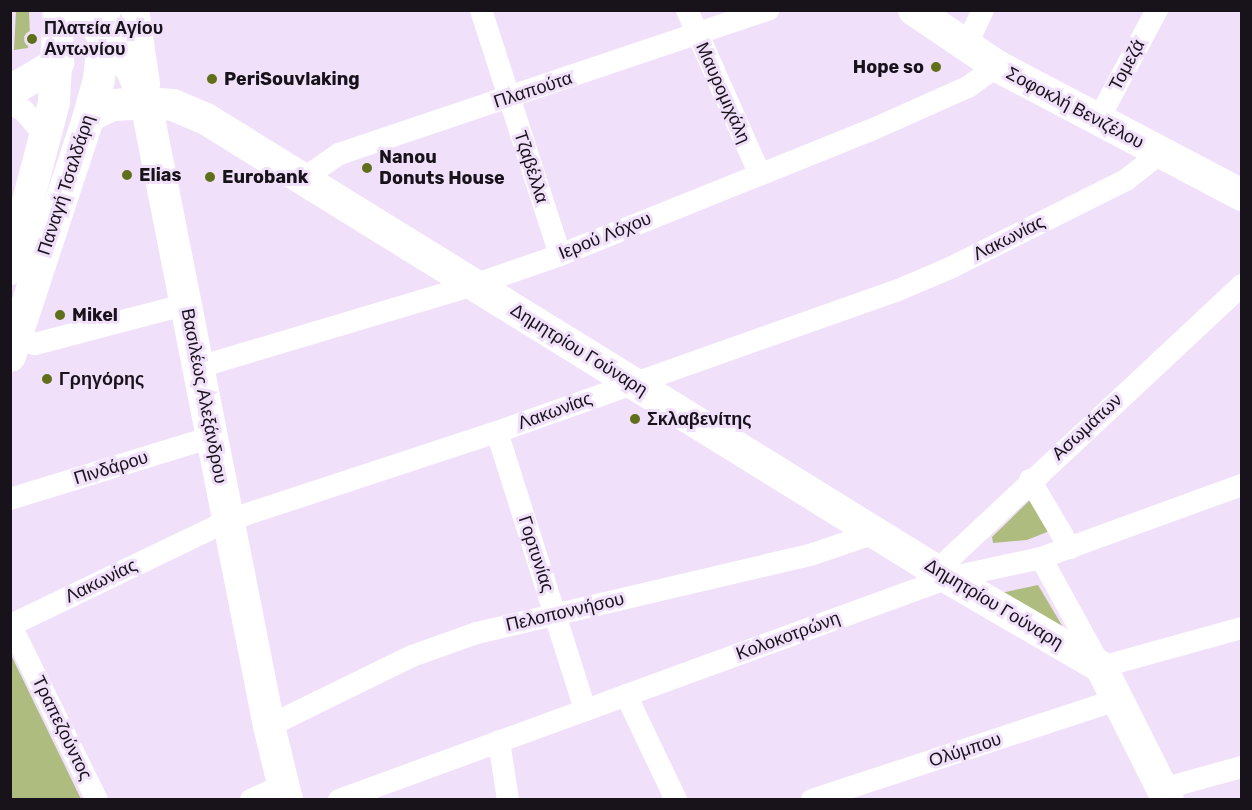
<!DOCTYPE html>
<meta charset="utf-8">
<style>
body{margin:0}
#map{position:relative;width:1252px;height:810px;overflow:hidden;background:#f1e0f9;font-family:Rubik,sans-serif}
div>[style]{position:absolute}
.green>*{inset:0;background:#aebd7f}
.street>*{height:22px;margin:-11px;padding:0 11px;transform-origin:11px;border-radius:11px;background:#fff}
.secondary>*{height:32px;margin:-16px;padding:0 16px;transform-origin:16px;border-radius:16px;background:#fff}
.dots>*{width:16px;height:16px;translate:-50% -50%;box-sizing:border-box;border:3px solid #f1e0f9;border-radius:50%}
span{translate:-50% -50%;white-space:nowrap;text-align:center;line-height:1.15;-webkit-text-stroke:6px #f1e0f9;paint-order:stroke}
.poi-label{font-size:18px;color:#18121b;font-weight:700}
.left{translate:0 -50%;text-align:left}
.right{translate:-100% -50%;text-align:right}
.street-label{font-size:18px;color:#18121b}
.frame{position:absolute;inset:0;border:12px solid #18121b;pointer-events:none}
</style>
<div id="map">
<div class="green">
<i style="clip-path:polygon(16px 11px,29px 11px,30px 36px,28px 48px,14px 50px)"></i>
<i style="clip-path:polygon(1031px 499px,1052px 530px,1027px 540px,993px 543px,992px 537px)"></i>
<i style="clip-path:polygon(1038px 585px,1070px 639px,992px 595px)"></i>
<i style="clip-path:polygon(11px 655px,81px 799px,11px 799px)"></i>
</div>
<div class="street">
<i style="left:481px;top:10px;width:257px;rotate:72.1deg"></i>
<i style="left:687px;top:10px;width:180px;rotate:66.1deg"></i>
<i style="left:965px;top:48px;width:42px;rotate:-64.7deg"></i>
<i style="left:10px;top:104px;width:14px;rotate:25deg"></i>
<i style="left:23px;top:110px;width:37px;rotate:49deg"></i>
<i style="left:1098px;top:120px;width:125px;rotate:-61.8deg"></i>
<i style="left:303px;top:179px;width:44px;rotate:-34.8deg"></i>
<i style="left:339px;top:154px;width:453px;rotate:-18.6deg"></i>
<i style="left:10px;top:339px;width:25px;rotate:11deg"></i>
<i style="left:35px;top:344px;width:157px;rotate:-14.7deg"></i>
<i style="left:199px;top:367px;width:287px;rotate:-16.6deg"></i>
<i style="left:474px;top:285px;width:91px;rotate:-19.2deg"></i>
<i style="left:560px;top:255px;width:333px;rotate:-21.9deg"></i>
<i style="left:869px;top:131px;width:108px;rotate:-24deg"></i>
<i style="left:968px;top:87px;width:36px;rotate:-36deg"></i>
<i style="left:497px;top:432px;width:292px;rotate:72.4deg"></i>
<i style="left:1030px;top:480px;width:79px;rotate:59.5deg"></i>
<i style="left:10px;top:499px;width:211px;rotate:-17.1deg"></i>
<i style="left:1041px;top:558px;width:124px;rotate:61.2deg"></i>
<i style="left:1101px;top:667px;width:146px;rotate:-15.5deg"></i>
<i style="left:948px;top:578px;width:17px;rotate:-93deg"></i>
<i style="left:947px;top:561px;width:404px;rotate:-43.1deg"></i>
<i style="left:10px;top:624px;width:196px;rotate:63.7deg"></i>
<i style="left:11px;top:625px;width:242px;rotate:-25.7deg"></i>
<i style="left:229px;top:520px;width:282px;rotate:-18.2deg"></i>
<i style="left:497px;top:432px;width:423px;rotate:-19.5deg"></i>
<i style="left:896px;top:291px;width:59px;rotate:-23.1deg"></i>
<i style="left:950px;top:268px;width:197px;rotate:-26.6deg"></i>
<i style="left:1126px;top:180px;width:42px;rotate:-38.2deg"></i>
<i style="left:626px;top:695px;width:116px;rotate:64.5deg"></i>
<i style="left:269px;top:726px;width:159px;rotate:-26.1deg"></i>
<i style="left:412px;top:656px;width:69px;rotate:-19.5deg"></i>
<i style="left:477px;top:633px;width:345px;rotate:-13.2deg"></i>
<i style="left:813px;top:554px;width:65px;rotate:-18.7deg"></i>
<i style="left:499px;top:741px;width:60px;rotate:81.3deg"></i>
<i style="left:1162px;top:789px;width:83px;rotate:-15.4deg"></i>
<i style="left:251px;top:800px;width:35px;rotate:-25deg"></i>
<i style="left:339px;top:800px;width:648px;rotate:-20.03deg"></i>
<i style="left:948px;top:578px;width:95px;rotate:-12.1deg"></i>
<i style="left:1041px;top:558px;width:214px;rotate:-20deg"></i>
<i style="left:812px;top:800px;width:321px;rotate:-18.2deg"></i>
</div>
<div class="secondary">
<i style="left:82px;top:10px;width:76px;rotate:49.8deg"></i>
<i style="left:131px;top:68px;width:38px;rotate:67deg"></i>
<i style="left:146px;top:103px;width:635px;rotate:78.83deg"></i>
<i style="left:269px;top:726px;width:76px;rotate:76.3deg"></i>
<i style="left:133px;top:10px;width:75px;rotate:81.5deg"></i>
<i style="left:914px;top:10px;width:100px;rotate:34deg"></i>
<i style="left:997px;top:66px;width:277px;rotate:27.8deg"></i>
<i style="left:10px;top:91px;width:56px;rotate:-30.3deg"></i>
<i style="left:89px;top:116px;width:26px;rotate:-25deg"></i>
<i style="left:113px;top:105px;width:33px;rotate:-3deg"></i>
<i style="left:146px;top:103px;width:27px;rotate:4deg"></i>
<i style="left:173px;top:105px;width:36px;rotate:23deg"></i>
<i style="left:206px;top:119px;width:872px;rotate:31.74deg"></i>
<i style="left:948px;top:578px;width:177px;rotate:30.2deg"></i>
<i style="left:1101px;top:667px;width:149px;rotate:63.3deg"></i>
<i style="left:10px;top:269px;width:173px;rotate:-75.2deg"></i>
<i style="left:54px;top:102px;width:92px;rotate:-86.9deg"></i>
<i style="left:10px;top:356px;width:253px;rotate:-71.8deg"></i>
<i style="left:89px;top:116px;width:38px;rotate:-75deg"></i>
<i style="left:99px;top:79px;width:56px;rotate:-83.9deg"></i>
</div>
<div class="dots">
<i style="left:32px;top:39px;background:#606f1a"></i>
<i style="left:936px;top:67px;background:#606f1a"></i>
<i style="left:212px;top:79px;background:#606f1a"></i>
<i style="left:367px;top:168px;background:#606f1a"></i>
<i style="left:127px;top:175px;background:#606f1a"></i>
<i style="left:210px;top:177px;background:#606f1a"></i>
<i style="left:60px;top:315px;background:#606f1a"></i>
<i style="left:47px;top:379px;background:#606f1a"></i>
<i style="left:635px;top:419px;background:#606f1a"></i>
</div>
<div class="poi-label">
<span class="left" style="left:44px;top:39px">Πλατεία Αγίου<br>Αντωνίου</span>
<span class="right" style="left:924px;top:67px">Hope so</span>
<span class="left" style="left:224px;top:79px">PeriSouvlaking</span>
<span class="left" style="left:379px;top:168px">Nanou<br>Donuts House</span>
<span class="left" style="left:139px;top:175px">Elias</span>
<span class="left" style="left:222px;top:177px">Eurobank</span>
<span class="left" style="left:72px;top:315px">Mikel</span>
<span class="left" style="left:59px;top:379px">Γρηγόρης</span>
<span class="left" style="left:647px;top:419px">Σκλαβενίτης</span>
</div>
<div class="street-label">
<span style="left:1127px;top:65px;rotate:-62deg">Τομεζά</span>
<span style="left:533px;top:90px;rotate:-18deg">Πλαπούτα</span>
<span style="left:723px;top:93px;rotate:66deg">Μαυρομιχάλη</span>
<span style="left:1075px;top:108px;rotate:28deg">Σοφοκλή Βενιζέλου</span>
<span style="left:531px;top:167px;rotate:72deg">Τζαβέλλα</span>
<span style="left:66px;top:185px;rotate:-72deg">Παναγή Τσαλδάρη</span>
<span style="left:605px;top:236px;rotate:-22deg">Ιερού Λόχου</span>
<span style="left:1009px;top:238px;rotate:-27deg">Λακωνίας</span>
<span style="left:579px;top:350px;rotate:32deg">Δημητρίου Γούναρη</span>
<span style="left:204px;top:396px;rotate:79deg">Βασιλέως Αλεξάνδρου</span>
<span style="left:555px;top:411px;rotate:-20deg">Λακωνίας</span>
<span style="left:1087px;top:427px;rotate:-43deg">Ασωμάτων</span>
<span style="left:111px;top:468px;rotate:-17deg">Πινδάρου</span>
<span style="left:536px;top:554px;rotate:72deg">Γορτυνίας</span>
<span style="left:101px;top:581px;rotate:-26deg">Λακωνίας</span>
<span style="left:994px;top:604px;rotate:31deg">Δημητρίου Γούναρη</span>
<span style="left:565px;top:612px;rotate:-13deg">Πελοποννήσου</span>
<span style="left:788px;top:636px;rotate:-20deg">Κολοκοτρώνη</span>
<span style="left:62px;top:728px;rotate:64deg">Τραπεζούντος</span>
<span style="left:965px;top:750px;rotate:-18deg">Ολύμπου</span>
</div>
<div class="frame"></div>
</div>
